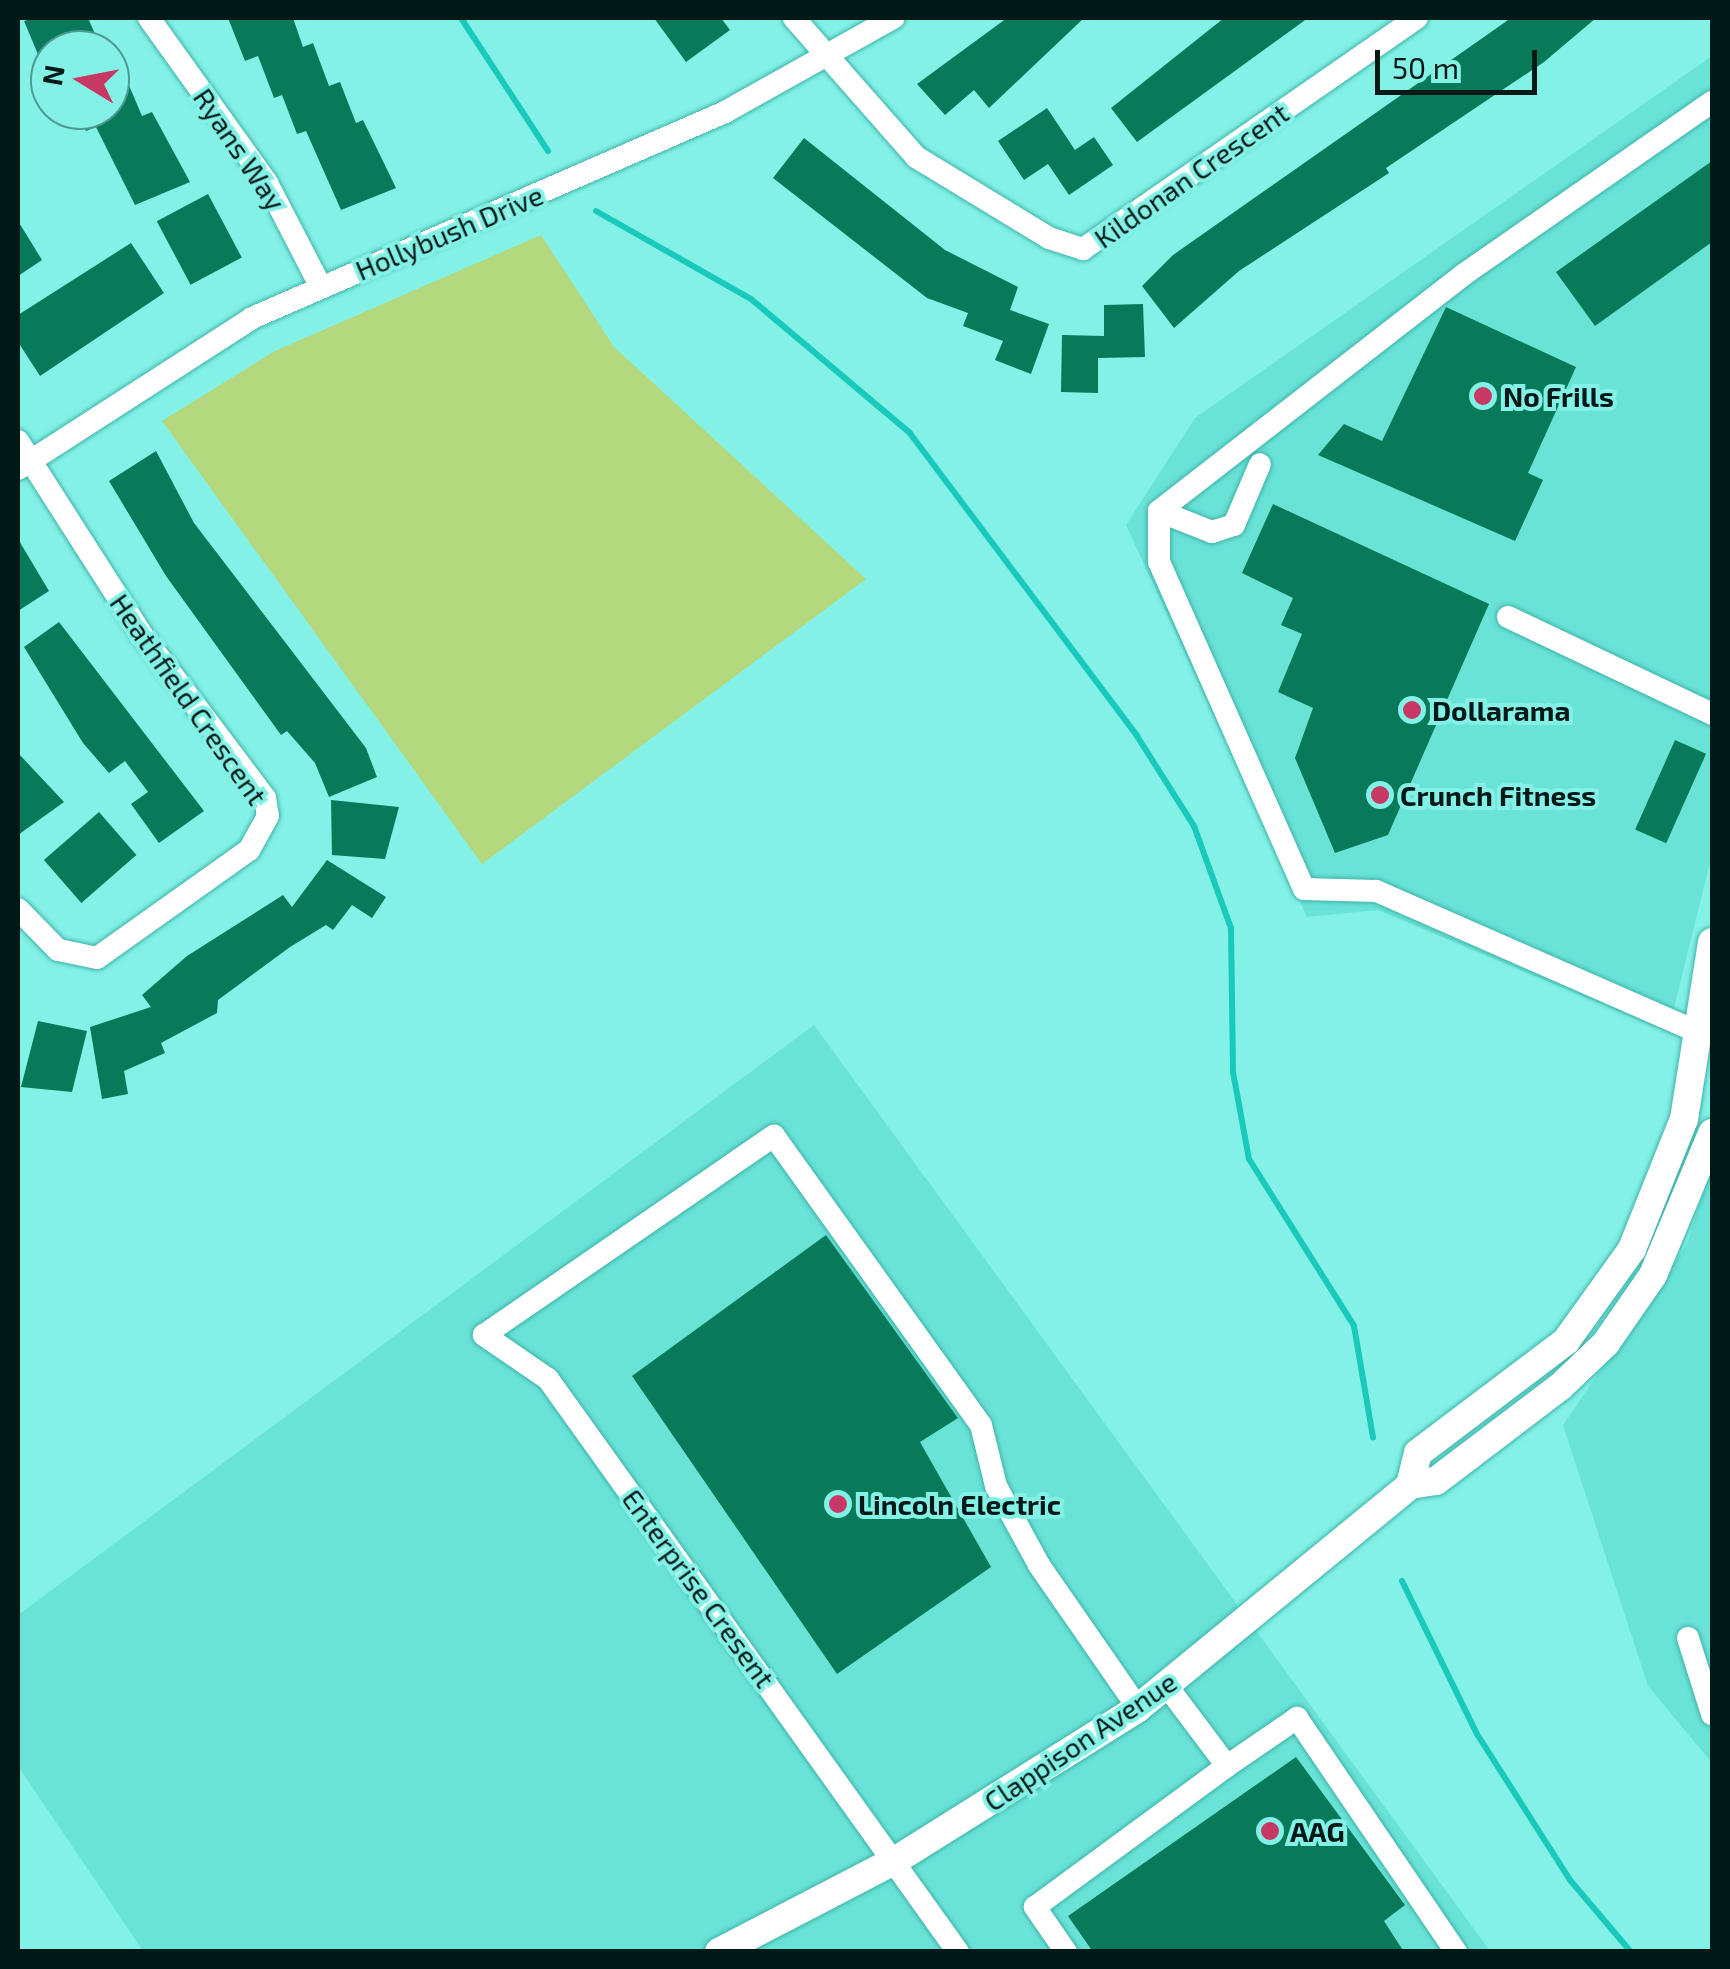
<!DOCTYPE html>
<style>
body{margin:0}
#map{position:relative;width:1730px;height:1969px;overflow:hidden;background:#83f1e6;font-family:"Exo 2",sans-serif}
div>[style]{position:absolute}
.built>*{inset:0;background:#6ae3d7}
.green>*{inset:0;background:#b4d87e}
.stream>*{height:6px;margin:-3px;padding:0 3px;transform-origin:3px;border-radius:3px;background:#18c9bc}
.building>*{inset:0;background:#087959;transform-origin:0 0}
.roads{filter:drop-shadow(0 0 2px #40b3a9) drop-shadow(0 0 2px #40b3a9)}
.minor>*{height:22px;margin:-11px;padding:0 11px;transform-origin:11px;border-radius:11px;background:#fff}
.major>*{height:28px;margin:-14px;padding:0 14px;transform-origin:14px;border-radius:14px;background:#fff}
.dots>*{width:28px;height:28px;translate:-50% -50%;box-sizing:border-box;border:5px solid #83f1e6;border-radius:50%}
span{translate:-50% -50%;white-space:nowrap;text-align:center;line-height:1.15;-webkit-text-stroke:8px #83f1e6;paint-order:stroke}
.street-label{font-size:28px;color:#021917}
.poi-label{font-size:28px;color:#021917;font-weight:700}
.left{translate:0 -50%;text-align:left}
.frame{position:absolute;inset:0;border:20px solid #021917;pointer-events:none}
.north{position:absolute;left:30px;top:30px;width:100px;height:100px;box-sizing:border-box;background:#83f1e6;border:2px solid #4f9b93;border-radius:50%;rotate:280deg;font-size:28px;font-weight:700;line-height:40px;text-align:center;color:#021917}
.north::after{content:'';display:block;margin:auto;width:35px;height:45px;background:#c73964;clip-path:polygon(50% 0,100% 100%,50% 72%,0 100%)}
.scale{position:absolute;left:1375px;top:50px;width:162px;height:45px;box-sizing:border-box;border:5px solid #021917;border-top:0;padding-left:12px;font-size:30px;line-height:35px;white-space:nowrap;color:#021917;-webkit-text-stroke:8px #83f1e6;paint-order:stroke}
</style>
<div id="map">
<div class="built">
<i style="clip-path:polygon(1712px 56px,1712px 854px,1668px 1032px,1378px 910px,1307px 917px,1126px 525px,1195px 418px)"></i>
<i style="clip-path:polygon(814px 1025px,1490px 1951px,143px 1951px,18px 1766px,18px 1615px)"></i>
<i style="clip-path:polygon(1712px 1165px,1712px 1763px,1648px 1686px,1563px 1425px,1687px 1244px)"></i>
</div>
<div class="green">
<i style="clip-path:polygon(541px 235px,614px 347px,866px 579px,482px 864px,162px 421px,275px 351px)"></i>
</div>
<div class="stream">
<i style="left:461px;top:18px;width:159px;rotate:56.8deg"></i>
<i style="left:596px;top:211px;width:178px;rotate:29.6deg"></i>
<i style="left:751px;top:299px;width:207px;rotate:40.1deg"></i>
<i style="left:909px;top:432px;width:380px;rotate:53.1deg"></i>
<i style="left:1137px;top:736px;width:107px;rotate:57.7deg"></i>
<i style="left:1194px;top:826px;width:109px;rotate:70.1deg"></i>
<i style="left:1231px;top:928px;width:144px;rotate:89.2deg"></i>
<i style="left:1233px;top:1072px;width:88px;rotate:79.6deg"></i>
<i style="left:1249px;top:1159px;width:197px;rotate:57.8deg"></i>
<i style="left:1354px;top:1326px;width:113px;rotate:80.3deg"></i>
<i style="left:1402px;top:1581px;width:170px;rotate:63.9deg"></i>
<i style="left:1477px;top:1734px;width:173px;rotate:57.5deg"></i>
<i style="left:1570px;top:1880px;width:94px;rotate:49.7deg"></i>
</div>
<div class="building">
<i style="clip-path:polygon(33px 18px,88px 18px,102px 50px,50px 46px,50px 83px,24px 21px)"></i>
<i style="clip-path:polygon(228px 18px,293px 18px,303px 47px,313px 43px,329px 86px,340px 82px,356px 123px,363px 120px,396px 188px,341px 210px,306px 131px,297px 134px,282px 95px,274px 98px,258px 56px,245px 61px)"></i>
<i style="clip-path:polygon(654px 18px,721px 18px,730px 30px,686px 62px)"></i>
<i style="clip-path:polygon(1007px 18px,1084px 18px,989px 108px,974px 90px,945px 115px,917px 84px)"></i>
<i style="clip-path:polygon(1224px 18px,1308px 18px,1137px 142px,1111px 108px)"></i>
<i style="clip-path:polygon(1511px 18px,1596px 18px,1544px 62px,1386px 168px,1389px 173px,1239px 271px,1174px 328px,1142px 286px,1173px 255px)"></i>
<i style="clip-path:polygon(125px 76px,142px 116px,152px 112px,190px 182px,135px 205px,96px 127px,86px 131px,77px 110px,110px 110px,110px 82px)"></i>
<i style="clip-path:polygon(1047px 108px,1075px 150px,1094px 137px,1113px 165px,1069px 195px,1048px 164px,1024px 180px,998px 141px)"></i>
<i style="clip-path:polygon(804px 138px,945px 250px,1018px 287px,1010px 310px,1049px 324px,1031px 374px,995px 360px,1003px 341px,963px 326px,968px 313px,927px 298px,773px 178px)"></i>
<i style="clip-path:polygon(1712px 161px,1712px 242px,1595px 326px,1556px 272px)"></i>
<i style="left:208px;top:194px;width:72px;height:58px;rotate:62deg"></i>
<i style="clip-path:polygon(18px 221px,42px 260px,18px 276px)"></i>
<i style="clip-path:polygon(131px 243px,164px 293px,40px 376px,18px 342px,18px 315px)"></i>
<i style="clip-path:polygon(1143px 304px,1145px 357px,1098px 358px,1098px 393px,1061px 392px,1062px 335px,1104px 336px,1104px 305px)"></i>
<i style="clip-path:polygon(1446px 307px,1576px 367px,1528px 473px,1543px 480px,1515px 541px,1318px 455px,1344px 424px,1382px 441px)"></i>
<i style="clip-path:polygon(156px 451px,194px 523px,366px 748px,377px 777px,329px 797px,315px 763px,287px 731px,281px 735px,166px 576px,109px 481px)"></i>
<i style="clip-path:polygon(1273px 504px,1489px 604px,1388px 835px,1335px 853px,1295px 758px,1313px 708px,1278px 692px,1302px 634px,1281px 625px,1293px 598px,1242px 573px)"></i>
<i style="clip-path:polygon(18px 539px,49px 591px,18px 611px)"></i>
<i style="clip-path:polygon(59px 622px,204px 811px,159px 843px,131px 804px,148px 792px,125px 761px,109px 773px,83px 743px,24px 647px)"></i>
<i style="left:1675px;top:740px;width:34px;height:98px;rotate:24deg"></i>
<i style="clip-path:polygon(18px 753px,64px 802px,18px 835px)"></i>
<i style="clip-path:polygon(331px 800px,399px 807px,385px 859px,332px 855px)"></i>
<i style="left:99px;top:812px;width:57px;height:73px;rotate:49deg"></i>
<i style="clip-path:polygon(327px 860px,386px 897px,372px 918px,352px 905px,333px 930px,326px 925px,290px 947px,218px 1000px,217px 1013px,161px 1043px,165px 1053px,124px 1071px,128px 1094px,102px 1099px,90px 1027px,151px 1007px,142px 995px,187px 956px,283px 895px,292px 907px)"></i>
<i style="clip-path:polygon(38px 1021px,87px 1031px,72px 1092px,21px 1087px)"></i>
<i style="clip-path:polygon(826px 1235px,958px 1418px,920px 1442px,991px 1567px,837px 1674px,632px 1376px)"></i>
<i style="clip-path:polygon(1296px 1757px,1405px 1905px,1384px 1921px,1404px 1952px,1093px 1952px,1068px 1916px)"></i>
</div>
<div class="roads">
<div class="minor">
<i style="left:149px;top:18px;width:203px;rotate:54.4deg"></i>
<i style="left:267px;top:183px;width:117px;rotate:62.6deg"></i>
<i style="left:794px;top:18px;width:185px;rotate:48.7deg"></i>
<i style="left:916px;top:157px;width:156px;rotate:31.3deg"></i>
<i style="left:1049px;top:238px;width:36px;rotate:18deg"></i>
<i style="left:1083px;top:249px;width:406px;rotate:-34.7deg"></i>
<i style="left:18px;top:441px;width:227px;rotate:57.4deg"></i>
<i style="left:140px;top:632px;width:208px;rotate:53deg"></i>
<i style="left:265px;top:798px;width:18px;rotate:81deg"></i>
<i style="left:268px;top:816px;width:39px;rotate:119deg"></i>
<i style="left:249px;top:850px;width:186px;rotate:144.6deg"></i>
<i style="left:97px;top:958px;width:40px;rotate:-168deg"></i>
<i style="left:58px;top:950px;width:57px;rotate:-134.3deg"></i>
<i style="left:18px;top:469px;width:278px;rotate:-32.8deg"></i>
<i style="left:252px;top:318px;width:516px;rotate:-23.53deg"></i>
<i style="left:725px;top:112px;width:193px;rotate:-29.2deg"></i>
<i style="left:1159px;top:511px;width:57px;rotate:21.6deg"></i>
<i style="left:1212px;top:532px;width:23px;rotate:-18deg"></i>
<i style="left:1234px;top:525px;width:66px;rotate:-66.9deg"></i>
<i style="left:1508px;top:617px;width:226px;rotate:25.4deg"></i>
<i style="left:1700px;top:1033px;width:354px;rotate:-156.3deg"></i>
<i style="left:1376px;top:891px;width:72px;rotate:-178.4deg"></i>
<i style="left:1304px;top:889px;width:358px;rotate:-113.9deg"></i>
<i style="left:1159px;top:562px;width:51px;rotate:-90deg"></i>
<i style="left:1159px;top:511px;width:385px;rotate:-37.8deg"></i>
<i style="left:1463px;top:275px;width:303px;rotate:-34.8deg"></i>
<i style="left:1688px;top:1638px;width:80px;rotate:72.5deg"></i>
<i style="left:1227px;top:1766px;width:85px;rotate:-34.4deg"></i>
<i style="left:1297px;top:1718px;width:283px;rotate:55.8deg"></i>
<i style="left:958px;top:1952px;width:705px;rotate:-125.58deg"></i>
<i style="left:548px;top:1379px;width:78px;rotate:-145.5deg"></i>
<i style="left:484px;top:1335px;width:352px;rotate:-34.5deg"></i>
<i style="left:774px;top:1136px;width:355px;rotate:54.4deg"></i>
<i style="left:981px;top:1425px;width:63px;rotate:76.2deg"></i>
<i style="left:996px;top:1486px;width:90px;rotate:61.4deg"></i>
<i style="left:1039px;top:1565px;width:174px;rotate:55.3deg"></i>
<i style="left:1066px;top:1952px;width:55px;rotate:-124.6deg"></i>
<i style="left:1035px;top:1907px;width:238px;rotate:-36.3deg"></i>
<i style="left:1227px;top:1766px;width:100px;rotate:-126.9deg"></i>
</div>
<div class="major">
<i style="left:1410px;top:1485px;width:33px;rotate:-76deg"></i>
<i style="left:1418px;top:1453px;width:186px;rotate:-37.1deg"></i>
<i style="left:1566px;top:1341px;width:113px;rotate:-54.3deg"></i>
<i style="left:1632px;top:1249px;width:140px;rotate:-68.2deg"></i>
<i style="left:1684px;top:1119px;width:179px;rotate:-81deg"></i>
<i style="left:719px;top:1952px;width:199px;rotate:-27.5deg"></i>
<i style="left:896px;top:1860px;width:286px;rotate:-32.1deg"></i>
<i style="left:1138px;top:1708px;width:352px;rotate:-39.3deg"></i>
<i style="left:1410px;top:1485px;width:26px;rotate:-9deg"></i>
<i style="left:1436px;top:1481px;width:156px;rotate:-37.2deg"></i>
<i style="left:1560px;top:1387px;width:64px;rotate:-43.7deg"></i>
<i style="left:1606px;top:1343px;width:83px;rotate:-55.3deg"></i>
<i style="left:1653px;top:1275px;width:154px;rotate:-67.4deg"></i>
</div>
</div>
<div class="dots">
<i style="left:1483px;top:396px;background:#c73964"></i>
<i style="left:1412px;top:710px;background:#c73964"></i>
<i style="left:1380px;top:795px;background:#c73964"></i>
<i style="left:838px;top:1504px;background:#c73964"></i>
<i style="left:1270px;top:1831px;background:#c73964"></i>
</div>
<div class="street-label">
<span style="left:240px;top:149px;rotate:56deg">Ryans Way</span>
<span style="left:1191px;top:175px;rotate:-35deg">Kildonan Crescent</span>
<span style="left:449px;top:232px;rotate:-23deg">Hollybush Drive</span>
<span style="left:189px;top:699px;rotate:55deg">Heathfield Crescent</span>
<span style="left:699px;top:1588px;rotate:54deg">Enterprise Cresent</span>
<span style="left:1080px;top:1741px;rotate:-34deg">Clappison Avenue</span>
</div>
<div class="poi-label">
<span class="left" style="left:1503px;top:396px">No Frills</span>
<span class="left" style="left:1432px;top:710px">Dollarama</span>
<span class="left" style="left:1400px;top:795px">Crunch Fitness</span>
<span class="left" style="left:858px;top:1504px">Lincoln Electric</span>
<span class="left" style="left:1290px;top:1831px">AAG</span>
</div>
<div class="frame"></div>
<div class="north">N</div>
<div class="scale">50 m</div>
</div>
